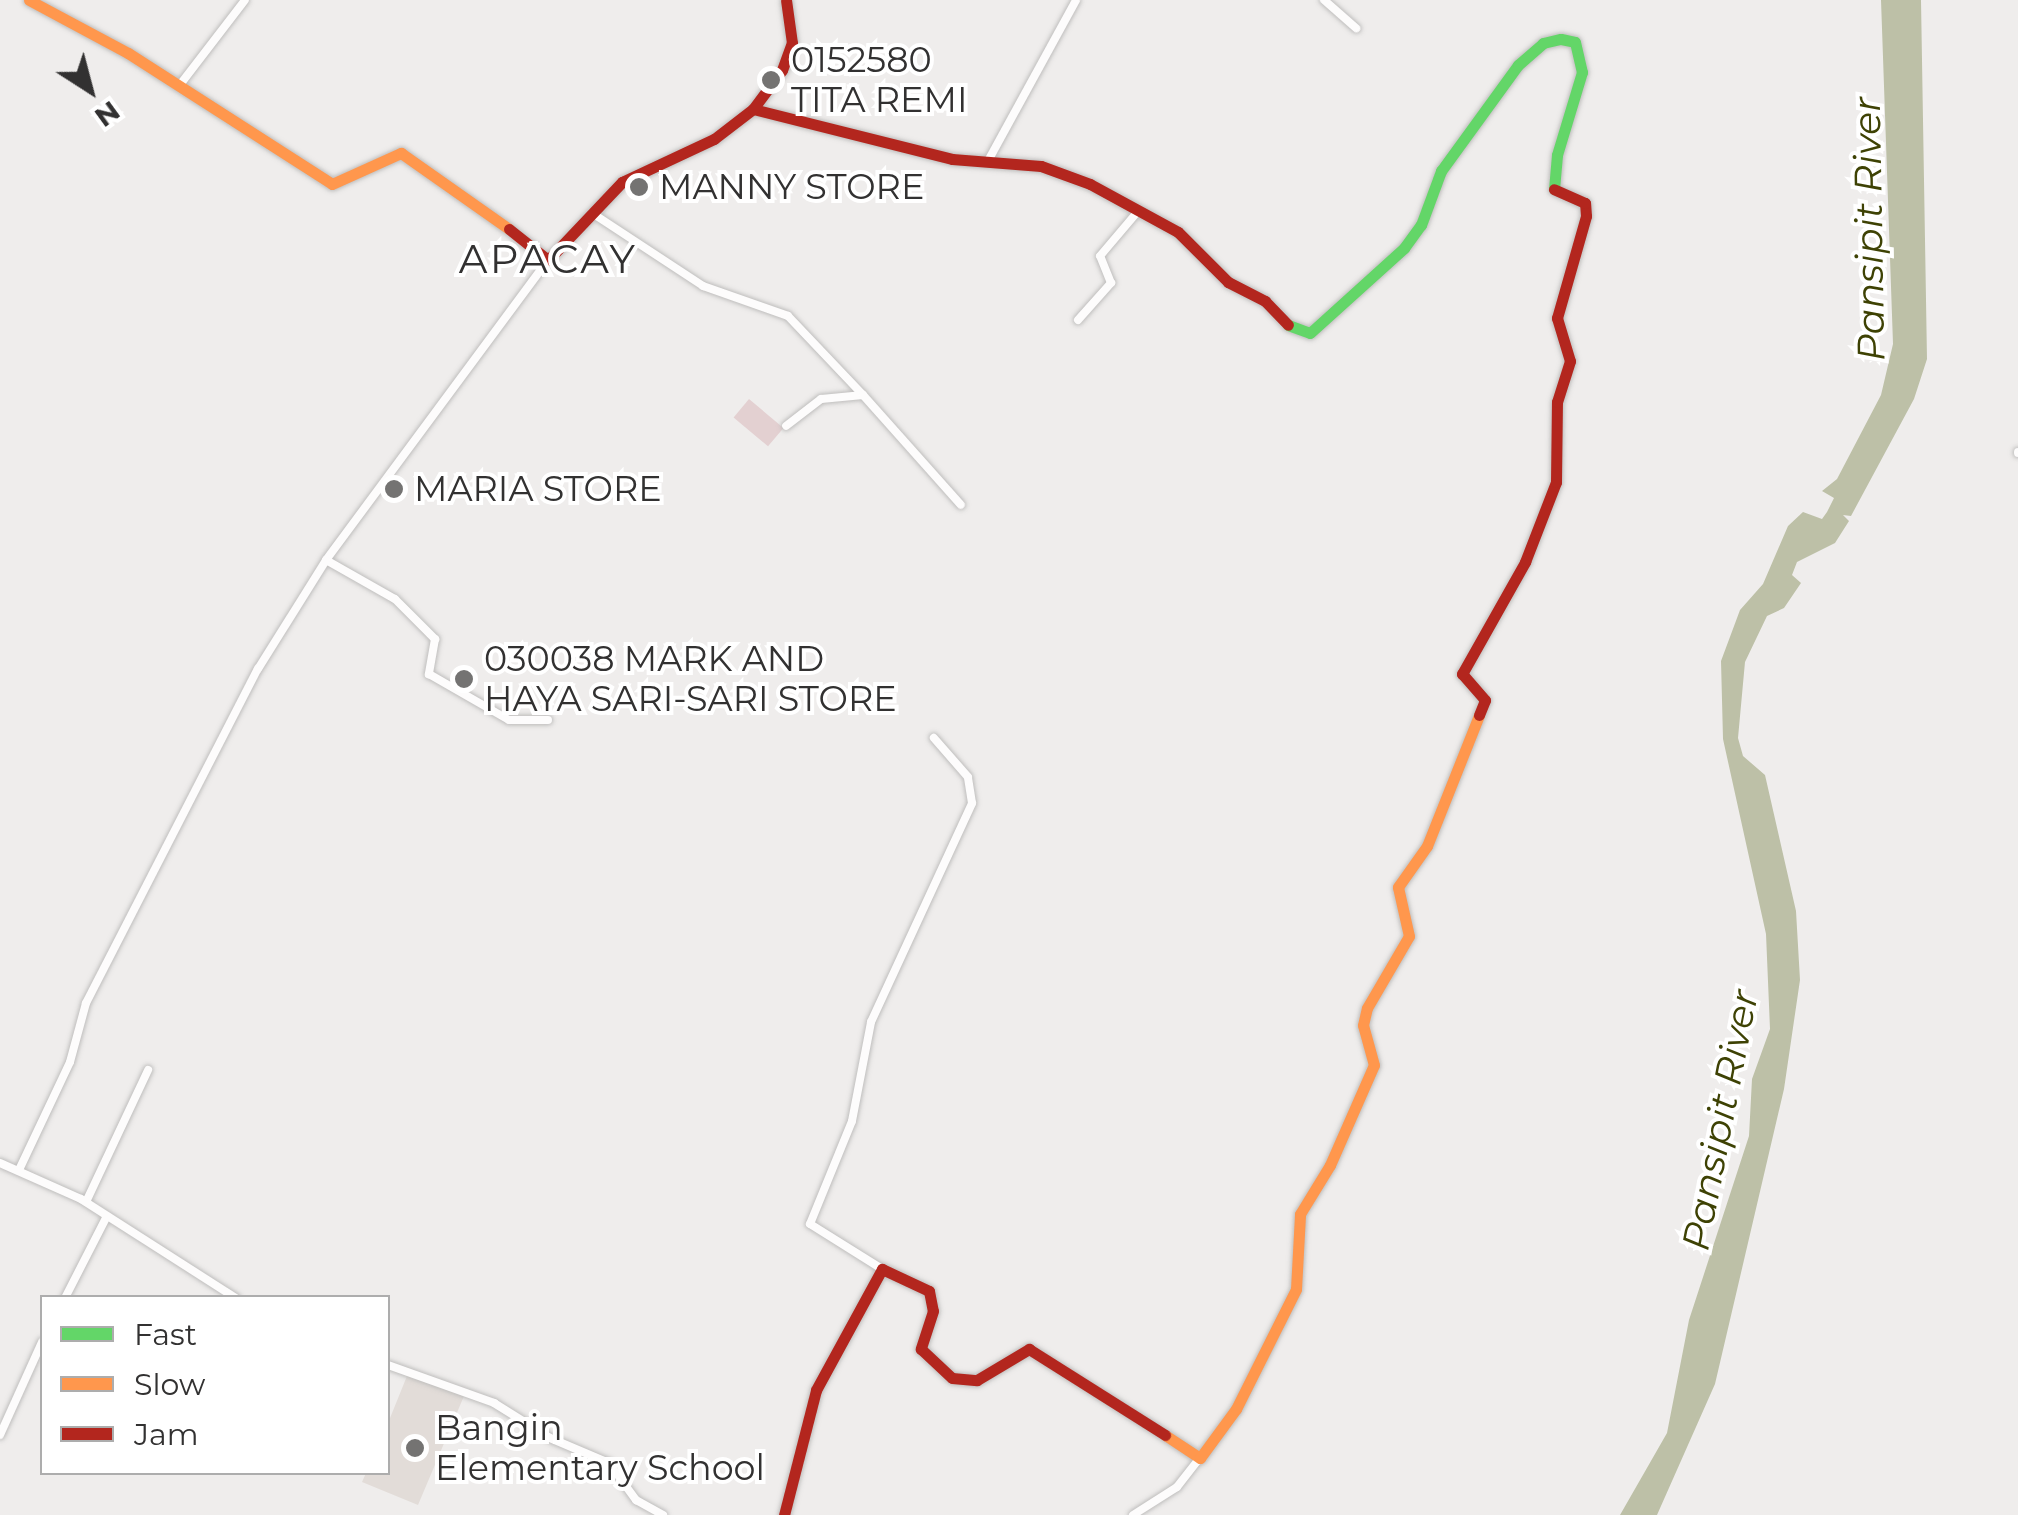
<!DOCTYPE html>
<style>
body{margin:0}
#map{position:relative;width:2018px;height:1515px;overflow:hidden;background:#efedec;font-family:Montserrat,sans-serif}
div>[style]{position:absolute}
.built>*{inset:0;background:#e2dcd8}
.green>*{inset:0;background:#e3d0d1;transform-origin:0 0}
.water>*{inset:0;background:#bdc0a7}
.roads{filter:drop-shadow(0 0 2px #bfbebd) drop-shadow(0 0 2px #bfbebd)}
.street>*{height:8px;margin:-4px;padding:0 4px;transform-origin:4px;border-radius:4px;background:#fdfcfc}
.fast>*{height:11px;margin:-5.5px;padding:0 5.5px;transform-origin:5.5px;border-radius:5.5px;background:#63d668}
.slow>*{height:11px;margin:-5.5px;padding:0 5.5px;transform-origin:5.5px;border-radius:5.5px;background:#ff974d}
.jam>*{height:11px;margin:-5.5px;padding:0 5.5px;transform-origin:5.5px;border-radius:5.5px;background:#b3261e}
.dots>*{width:28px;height:28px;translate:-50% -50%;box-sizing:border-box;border:5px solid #fff;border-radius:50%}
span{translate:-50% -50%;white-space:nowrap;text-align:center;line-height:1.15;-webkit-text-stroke:8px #fff;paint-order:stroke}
.poi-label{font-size:35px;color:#323131}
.left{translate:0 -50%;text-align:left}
.water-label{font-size:38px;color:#3e4204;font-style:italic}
.quarter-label{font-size:40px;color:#323131;letter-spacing:2.5px}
.legend{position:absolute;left:40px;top:1295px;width:350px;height:180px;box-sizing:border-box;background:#fff;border:2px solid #adadad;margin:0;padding:12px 18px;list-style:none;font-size:30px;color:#323131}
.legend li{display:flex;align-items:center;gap:20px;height:50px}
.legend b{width:50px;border:2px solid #adadad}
.north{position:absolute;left:40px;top:40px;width:100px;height:100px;-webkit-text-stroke:8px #fff;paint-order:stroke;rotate:144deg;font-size:28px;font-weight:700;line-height:40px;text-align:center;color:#323131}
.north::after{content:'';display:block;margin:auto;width:35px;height:45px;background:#323131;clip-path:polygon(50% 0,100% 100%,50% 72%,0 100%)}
</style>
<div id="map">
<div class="built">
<i style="clip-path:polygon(407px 1376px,464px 1396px,418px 1505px,362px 1482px,366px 1473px,388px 1472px,388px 1423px)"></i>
</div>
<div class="green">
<i style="left:749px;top:399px;width:45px;height:24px;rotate:40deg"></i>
</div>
<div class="water">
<i style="clip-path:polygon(1881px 0,1921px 0,1927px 359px,1914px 399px,1851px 516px,1843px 515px,1849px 521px,1835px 543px,1797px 562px,1792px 575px,1801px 583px,1784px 608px,1767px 616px,1745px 662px,1738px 738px,1743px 756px,1765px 775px,1796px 911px,1800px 980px,1784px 1089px,1715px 1384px,1657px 1515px,1620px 1515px,1667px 1433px,1689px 1320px,1749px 1136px,1752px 1079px,1770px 1029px,1766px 934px,1723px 739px,1721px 661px,1740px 610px,1763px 584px,1788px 526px,1803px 512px,1822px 519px,1827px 512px,1834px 498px,1822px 491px,1837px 479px,1881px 395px,1893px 344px)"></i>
</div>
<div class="roads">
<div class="street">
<i style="left:1324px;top:0;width:43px;rotate:41.2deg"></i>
<i style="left:179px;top:86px;width:108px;rotate:-52.5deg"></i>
<i style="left:988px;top:161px;width:183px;rotate:-61.3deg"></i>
<i style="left:592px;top:213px;width:133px;rotate:33.3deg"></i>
<i style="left:703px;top:286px;width:90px;rotate:19.4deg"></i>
<i style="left:788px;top:316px;width:109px;rotate:46.5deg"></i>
<i style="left:863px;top:395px;width:42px;rotate:174.6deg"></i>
<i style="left:821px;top:399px;width:44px;rotate:142.4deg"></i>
<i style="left:548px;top:260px;width:373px;rotate:126.5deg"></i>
<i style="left:326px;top:560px;width:79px;rotate:29.5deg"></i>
<i style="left:395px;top:599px;width:57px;rotate:45deg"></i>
<i style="left:435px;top:639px;width:36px;rotate:100deg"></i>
<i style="left:429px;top:674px;width:92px;rotate:29.9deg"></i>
<i style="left:509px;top:720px;width:39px"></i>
<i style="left:1078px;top:320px;width:50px;rotate:-48.3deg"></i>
<i style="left:1111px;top:283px;width:29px;rotate:-112deg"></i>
<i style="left:1100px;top:256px;width:60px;rotate:-49.7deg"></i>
<i style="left:863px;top:395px;width:147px;rotate:48.3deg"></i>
<i style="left:2018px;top:452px;width:1px;rotate:90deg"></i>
<i style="left:0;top:1163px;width:89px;rotate:24deg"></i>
<i style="left:81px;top:1199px;width:184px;rotate:32.6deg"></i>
<i style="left:19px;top:1170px;width:119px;rotate:-64.7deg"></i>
<i style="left:70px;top:1062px;width:61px;rotate:-74.8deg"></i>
<i style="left:86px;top:1003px;width:376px;rotate:-62.8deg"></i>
<i style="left:258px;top:669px;width:128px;rotate:-58deg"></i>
<i style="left:86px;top:1202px;width:146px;rotate:-64.8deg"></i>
<i style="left:882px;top:1269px;width:85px;rotate:-148deg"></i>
<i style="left:810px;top:1224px;width:111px;rotate:-67.8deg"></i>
<i style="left:852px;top:1121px;width:101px;rotate:-79.1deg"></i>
<i style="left:871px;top:1022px;width:241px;rotate:-65.2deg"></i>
<i style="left:972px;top:803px;width:26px;rotate:-99deg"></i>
<i style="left:968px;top:777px;width:52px;rotate:-131.1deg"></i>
<i style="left:65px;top:1298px;width:92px;rotate:-62.9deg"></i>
<i style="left:388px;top:1365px;width:113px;rotate:19.7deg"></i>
<i style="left:494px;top:1403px;width:66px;rotate:32deg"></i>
<i style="left:550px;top:1438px;width:64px;rotate:23deg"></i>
<i style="left:609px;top:1463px;width:46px;rotate:53.9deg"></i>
<i style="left:636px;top:1500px;width:31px;rotate:29deg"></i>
<i style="left:0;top:1435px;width:102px;rotate:-65.7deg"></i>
<i style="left:1133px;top:1515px;width:52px;rotate:-32.5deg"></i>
<i style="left:1177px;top:1487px;width:37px;rotate:-52deg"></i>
</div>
<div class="fast">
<i style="left:1288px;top:325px;width:23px;rotate:20deg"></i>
<i style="left:1310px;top:333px;width:127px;rotate:-42.1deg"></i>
<i style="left:1404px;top:248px;width:29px;rotate:-54deg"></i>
<i style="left:1421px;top:225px;width:58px;rotate:-69.7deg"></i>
<i style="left:1441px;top:171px;width:131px;rotate:-54deg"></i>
<i style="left:1518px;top:65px;width:33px;rotate:-41deg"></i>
<i style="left:1543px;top:43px;width:18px;rotate:-13deg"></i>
<i style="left:1561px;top:39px;width:14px;rotate:12deg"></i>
<i style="left:1575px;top:42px;width:31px;rotate:77deg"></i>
<i style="left:1582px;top:72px;width:87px;rotate:106.8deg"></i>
<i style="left:1557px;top:155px;width:34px;rotate:95deg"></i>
</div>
<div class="slow">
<i style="left:29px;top:0;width:112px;rotate:28.2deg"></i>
<i style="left:128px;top:53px;width:242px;rotate:32.7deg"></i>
<i style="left:332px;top:184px;width:76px;rotate:-24.2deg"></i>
<i style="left:401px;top:153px;width:132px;rotate:35.1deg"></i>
<i style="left:1165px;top:1435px;width:42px;rotate:33.3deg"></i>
<i style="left:1200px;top:1458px;width:61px;rotate:-53.7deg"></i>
<i style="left:1236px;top:1409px;width:134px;rotate:-63.4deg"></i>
<i style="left:1296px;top:1289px;width:75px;rotate:-86.9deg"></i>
<i style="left:1300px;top:1214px;width:57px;rotate:-58.5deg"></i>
<i style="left:1330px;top:1165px;width:109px;rotate:-66.3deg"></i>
<i style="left:1374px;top:1065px;width:41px;rotate:-105.4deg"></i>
<i style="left:1363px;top:1025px;width:17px;rotate:-77deg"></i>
<i style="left:1367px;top:1008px;width:83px;rotate:-59.7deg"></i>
<i style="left:1409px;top:936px;width:50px;rotate:-102.7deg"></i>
<i style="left:1398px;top:887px;width:50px;rotate:-54.7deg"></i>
<i style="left:1427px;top:846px;width:141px;rotate:-68.3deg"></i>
</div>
<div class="jam">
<i style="left:753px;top:109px;width:205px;rotate:14.1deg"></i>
<i style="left:952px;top:159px;width:89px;rotate:4.5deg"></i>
<i style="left:1041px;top:166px;width:52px;rotate:20.2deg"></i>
<i style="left:1090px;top:184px;width:100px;rotate:28.6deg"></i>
<i style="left:1178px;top:232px;width:71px;rotate:45deg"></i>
<i style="left:1228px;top:282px;width:42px;rotate:27.2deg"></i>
<i style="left:1265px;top:301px;width:33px;rotate:46deg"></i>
<i style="left:509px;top:229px;width:50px;rotate:38.5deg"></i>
<i style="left:548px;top:260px;width:108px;rotate:-46.5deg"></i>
<i style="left:622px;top:182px;width:102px;rotate:-25.1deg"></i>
<i style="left:714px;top:139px;width:49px;rotate:-37.6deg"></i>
<i style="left:753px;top:109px;width:49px;rotate:-53.4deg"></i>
<i style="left:782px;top:70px;width:29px;rotate:-70deg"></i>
<i style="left:792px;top:43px;width:43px;rotate:-97.9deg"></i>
<i style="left:1479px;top:715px;width:16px;rotate:-68deg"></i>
<i style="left:1485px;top:700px;width:35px;rotate:-131deg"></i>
<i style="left:1462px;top:674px;width:129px;rotate:-60.6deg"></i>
<i style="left:1525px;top:562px;width:86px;rotate:-68.8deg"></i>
<i style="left:1556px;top:482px;width:80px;rotate:-89.3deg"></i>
<i style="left:1557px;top:402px;width:43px;rotate:-72.4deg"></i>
<i style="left:1570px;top:361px;width:45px;rotate:-106.8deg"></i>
<i style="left:1557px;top:318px;width:106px;rotate:-74.1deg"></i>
<i style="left:1586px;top:216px;width:13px;rotate:-94deg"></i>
<i style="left:1585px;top:203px;width:34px;rotate:-156deg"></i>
<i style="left:784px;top:1515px;width:129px;rotate:-75.6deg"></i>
<i style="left:816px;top:1390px;width:138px;rotate:-61.4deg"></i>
<i style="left:882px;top:1269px;width:52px;rotate:25.1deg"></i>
<i style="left:929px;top:1291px;width:20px;rotate:79deg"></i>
<i style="left:933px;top:1311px;width:40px;rotate:108deg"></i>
<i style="left:921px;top:1349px;width:42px;rotate:43.1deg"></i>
<i style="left:952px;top:1378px;width:25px;rotate:5deg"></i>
<i style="left:977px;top:1380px;width:61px;rotate:-30.8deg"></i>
<i style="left:1029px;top:1349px;width:161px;rotate:32.3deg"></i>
</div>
</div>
<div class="dots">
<i style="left:771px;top:80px;background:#747372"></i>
<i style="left:639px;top:187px;background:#747372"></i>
<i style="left:394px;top:489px;background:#747372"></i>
<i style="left:464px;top:679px;background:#747372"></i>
<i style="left:415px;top:1448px;background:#747372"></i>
</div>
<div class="poi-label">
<span class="left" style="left:791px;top:80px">0152580<br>TITA REMI</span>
<span class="left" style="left:659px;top:187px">MANNY STORE</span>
<span class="left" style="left:414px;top:489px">MARIA STORE</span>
<span class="left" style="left:484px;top:679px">030038 MARK AND<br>HAYA SARI-SARI STORE</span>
<span class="left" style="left:435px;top:1448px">Bangin<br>Elementary School</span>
</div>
<div class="water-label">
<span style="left:1869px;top:229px;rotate:-91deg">Pansipit River</span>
<span style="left:1720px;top:1120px;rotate:-79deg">Pansipit River</span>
</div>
<div class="quarter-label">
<span style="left:548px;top:259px">APACAY</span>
</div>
<ul class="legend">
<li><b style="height:12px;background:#63d668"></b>Fast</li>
<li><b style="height:12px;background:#ff974d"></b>Slow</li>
<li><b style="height:12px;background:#b3261e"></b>Jam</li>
</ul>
<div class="north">N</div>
</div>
